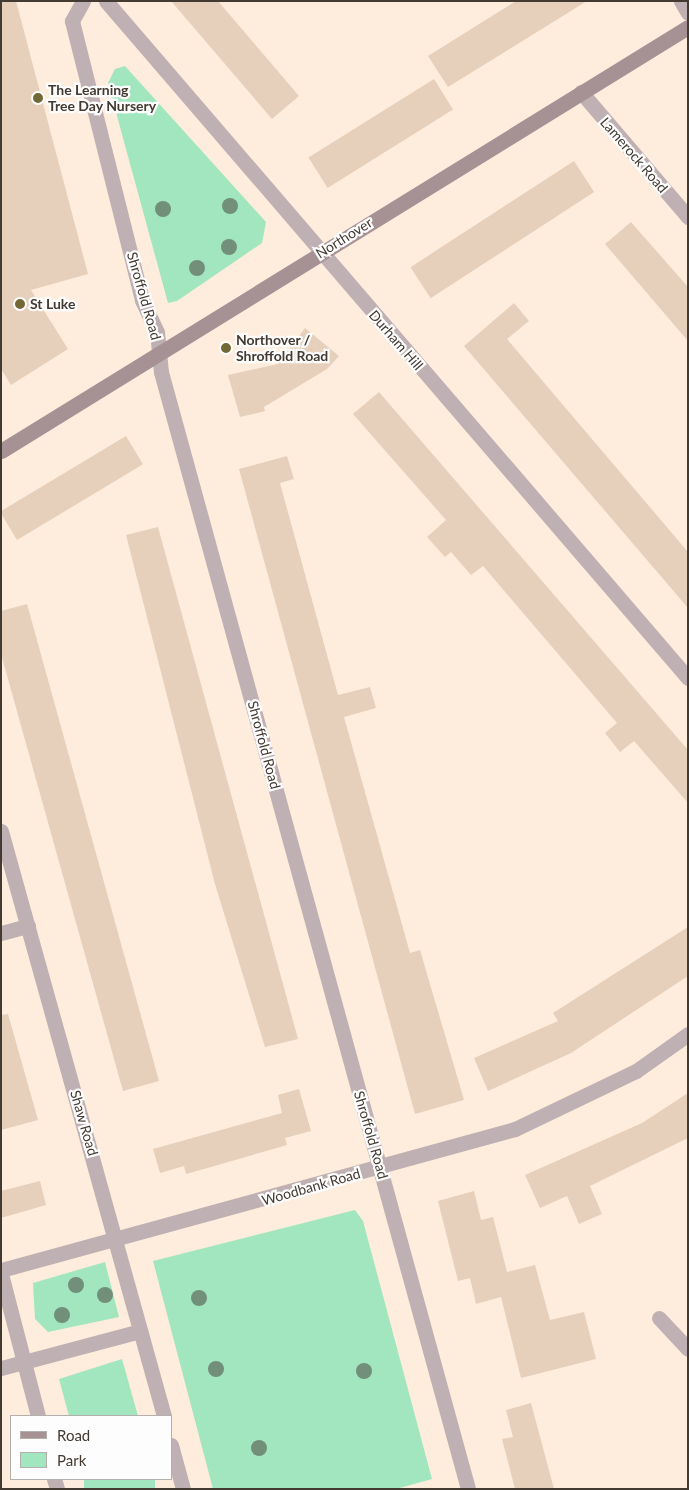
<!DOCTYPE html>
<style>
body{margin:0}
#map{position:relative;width:689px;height:1490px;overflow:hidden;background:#feecdc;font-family:Lato,sans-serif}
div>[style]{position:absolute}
.green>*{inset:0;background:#a2e6c0;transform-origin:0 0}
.building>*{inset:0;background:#e6d0bc;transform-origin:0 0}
.lane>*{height:15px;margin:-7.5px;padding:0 7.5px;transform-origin:7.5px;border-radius:7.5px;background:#bfb1b3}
.street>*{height:15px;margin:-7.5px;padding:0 7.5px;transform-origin:7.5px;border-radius:7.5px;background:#bfb1b3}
.secondary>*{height:15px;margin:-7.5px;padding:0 7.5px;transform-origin:7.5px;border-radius:7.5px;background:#a69295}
.trees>*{width:16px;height:16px;margin:-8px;border-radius:50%;background:#728f7a}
.dots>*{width:14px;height:14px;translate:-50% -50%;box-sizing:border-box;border:2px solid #fdfdfd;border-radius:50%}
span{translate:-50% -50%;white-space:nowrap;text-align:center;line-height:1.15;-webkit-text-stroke:4.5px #fdfdfd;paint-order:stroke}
.poi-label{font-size:14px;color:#433a32;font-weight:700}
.left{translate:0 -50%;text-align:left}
.street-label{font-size:14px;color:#433a32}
.frame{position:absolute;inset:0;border:2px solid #433a32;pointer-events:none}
.legend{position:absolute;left:10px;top:1415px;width:162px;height:65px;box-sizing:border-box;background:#fdfdfd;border:1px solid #b3afac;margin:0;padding:6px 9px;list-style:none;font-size:15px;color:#433a32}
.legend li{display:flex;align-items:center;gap:10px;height:25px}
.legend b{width:25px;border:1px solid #b3afac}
</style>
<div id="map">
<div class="green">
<i style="clip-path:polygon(125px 66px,266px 222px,262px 243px,177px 301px,168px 303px,108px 83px,115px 69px)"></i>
<i style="clip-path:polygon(355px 1210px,363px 1221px,432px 1479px,396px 1489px,213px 1489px,153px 1261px)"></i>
<i style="clip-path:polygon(105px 1262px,119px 1317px,48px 1332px,35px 1319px,33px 1283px)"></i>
<i style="clip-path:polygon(122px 1359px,138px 1416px,69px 1416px,59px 1379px)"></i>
<i style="left:84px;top:1479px;width:71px;height:10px"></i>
</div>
<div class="building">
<i style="clip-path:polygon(1px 1px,16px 1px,88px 274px,31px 290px,68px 349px,11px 385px,1px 369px)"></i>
<i style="clip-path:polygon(171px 1px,218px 1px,299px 96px,272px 119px)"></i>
<i style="clip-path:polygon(516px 1px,587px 1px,448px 87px,428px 56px)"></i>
<i style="left:434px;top:79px;width:36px;height:148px;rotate:58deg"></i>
<i style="left:574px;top:161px;width:37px;height:195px;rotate:57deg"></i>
<i style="clip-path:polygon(631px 222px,688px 287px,688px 341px,605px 244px)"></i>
<i style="clip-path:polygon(514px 303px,529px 321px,507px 339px,688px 552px,688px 608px,464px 346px)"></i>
<i style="clip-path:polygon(305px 328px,339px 356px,327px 369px,264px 407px,265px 411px,240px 417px,228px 375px,278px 364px)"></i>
<i style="clip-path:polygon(379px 392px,688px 750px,688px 803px,634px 741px,620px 752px,605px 733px,617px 723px,483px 566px,471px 575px,451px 552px,445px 557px,427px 537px,446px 520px,353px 414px)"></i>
<i style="left:126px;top:436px;width:33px;height:147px;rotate:59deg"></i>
<i style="clip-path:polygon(287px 456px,294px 479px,280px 483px,338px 695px,370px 687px,376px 708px,344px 717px,410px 953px,420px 950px,464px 1100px,415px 1114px,239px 469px)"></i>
<i style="clip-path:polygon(158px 527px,298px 1039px,265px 1047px,215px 884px,126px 535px)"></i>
<i style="clip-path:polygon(27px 604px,159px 1081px,123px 1091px,1px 654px,1px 611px)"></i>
<i style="clip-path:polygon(688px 927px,688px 976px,571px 1053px,488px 1091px,474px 1058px,558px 1021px,553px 1013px)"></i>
<i style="clip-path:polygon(8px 1014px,38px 1120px,1px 1130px,1px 1015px)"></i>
<i style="clip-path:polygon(299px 1089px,311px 1131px,285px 1138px,287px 1145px,211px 1167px,186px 1174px,184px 1166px,160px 1173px,153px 1149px,282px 1113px,278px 1095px)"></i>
<i style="clip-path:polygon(688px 1093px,688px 1138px,590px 1186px,602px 1214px,579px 1224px,567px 1196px,540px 1208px,525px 1175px,642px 1123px)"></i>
<i style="clip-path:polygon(40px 1181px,46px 1205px,1px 1218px,1px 1191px)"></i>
<i style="clip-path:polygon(474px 1191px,481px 1220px,493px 1217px,507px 1272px,535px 1265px,550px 1320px,584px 1312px,596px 1359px,521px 1378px,501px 1297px,476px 1304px,470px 1278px,458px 1281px,438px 1201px)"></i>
<i style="clip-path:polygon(531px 1403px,554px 1489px,515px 1489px,502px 1439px,513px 1437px,506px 1410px)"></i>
</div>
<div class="lane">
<i style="left:659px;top:1318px;width:42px;rotate:46.9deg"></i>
</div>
<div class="street">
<i style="left:83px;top:1px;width:23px;rotate:119deg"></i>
<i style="left:72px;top:21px;width:288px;rotate:75.9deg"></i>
<i style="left:142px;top:300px;width:35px;rotate:65deg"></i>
<i style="left:157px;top:332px;width:40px;rotate:84.3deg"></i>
<i style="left:161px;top:372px;width:1158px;rotate:74.63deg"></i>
<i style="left:106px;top:1px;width:893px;rotate:49.32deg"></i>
<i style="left:681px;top:1px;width:14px;rotate:60deg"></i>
<i style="left:581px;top:92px;width:165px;rotate:49.4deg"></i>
<i style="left:1px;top:831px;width:607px;rotate:74.43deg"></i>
<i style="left:1px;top:933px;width:28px;rotate:-15deg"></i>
<i style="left:1px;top:1270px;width:533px;rotate:-15.34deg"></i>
<i style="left:515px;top:1129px;width:134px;rotate:-25.6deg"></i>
<i style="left:636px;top:1071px;width:64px;rotate:-35.4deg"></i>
<i style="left:1px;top:1274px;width:147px;rotate:75.4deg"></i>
<i style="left:1px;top:1368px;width:144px;rotate:-14.9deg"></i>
<i style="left:171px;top:1445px;width:46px;rotate:74.7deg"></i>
<i style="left:54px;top:1479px;width:10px;rotate:73deg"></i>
</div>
<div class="secondary">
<i style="left:1px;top:451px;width:807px;rotate:-31.68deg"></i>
</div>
<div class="trees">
<i style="left:230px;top:206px"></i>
<i style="left:163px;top:209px"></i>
<i style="left:229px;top:247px"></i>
<i style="left:197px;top:268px"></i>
<i style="left:76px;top:1285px"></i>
<i style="left:105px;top:1295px"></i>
<i style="left:199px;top:1298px"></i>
<i style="left:62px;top:1315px"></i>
<i style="left:216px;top:1369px"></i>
<i style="left:364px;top:1371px"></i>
<i style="left:259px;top:1448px"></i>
</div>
<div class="dots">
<i style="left:38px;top:98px;background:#716835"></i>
<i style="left:20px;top:304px;background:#716835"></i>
<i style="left:226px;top:348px;background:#716835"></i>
</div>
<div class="poi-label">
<span class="left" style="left:48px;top:98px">The Learning<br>Tree Day Nursery</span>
<span class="left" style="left:30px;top:304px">St Luke</span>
<span class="left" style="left:236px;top:348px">Northover /<br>Shroffold Road</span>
</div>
<div class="street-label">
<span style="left:634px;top:155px;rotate:49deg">Lamerock Road</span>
<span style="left:344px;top:238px;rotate:-32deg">Northover</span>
<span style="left:144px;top:296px;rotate:74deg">Shroffold Road</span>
<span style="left:396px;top:340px;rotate:49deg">Durham Hill</span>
<span style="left:264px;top:745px;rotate:75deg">Shroffold Road</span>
<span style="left:84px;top:1123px;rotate:74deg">Shaw Road</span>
<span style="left:371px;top:1135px;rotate:74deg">Shroffold Road</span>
<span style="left:311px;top:1187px;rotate:-16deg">Woodbank Road</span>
</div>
<div class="frame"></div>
<ul class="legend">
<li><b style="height:6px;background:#a69295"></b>Road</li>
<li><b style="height:14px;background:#a2e6c0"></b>Park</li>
</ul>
</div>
